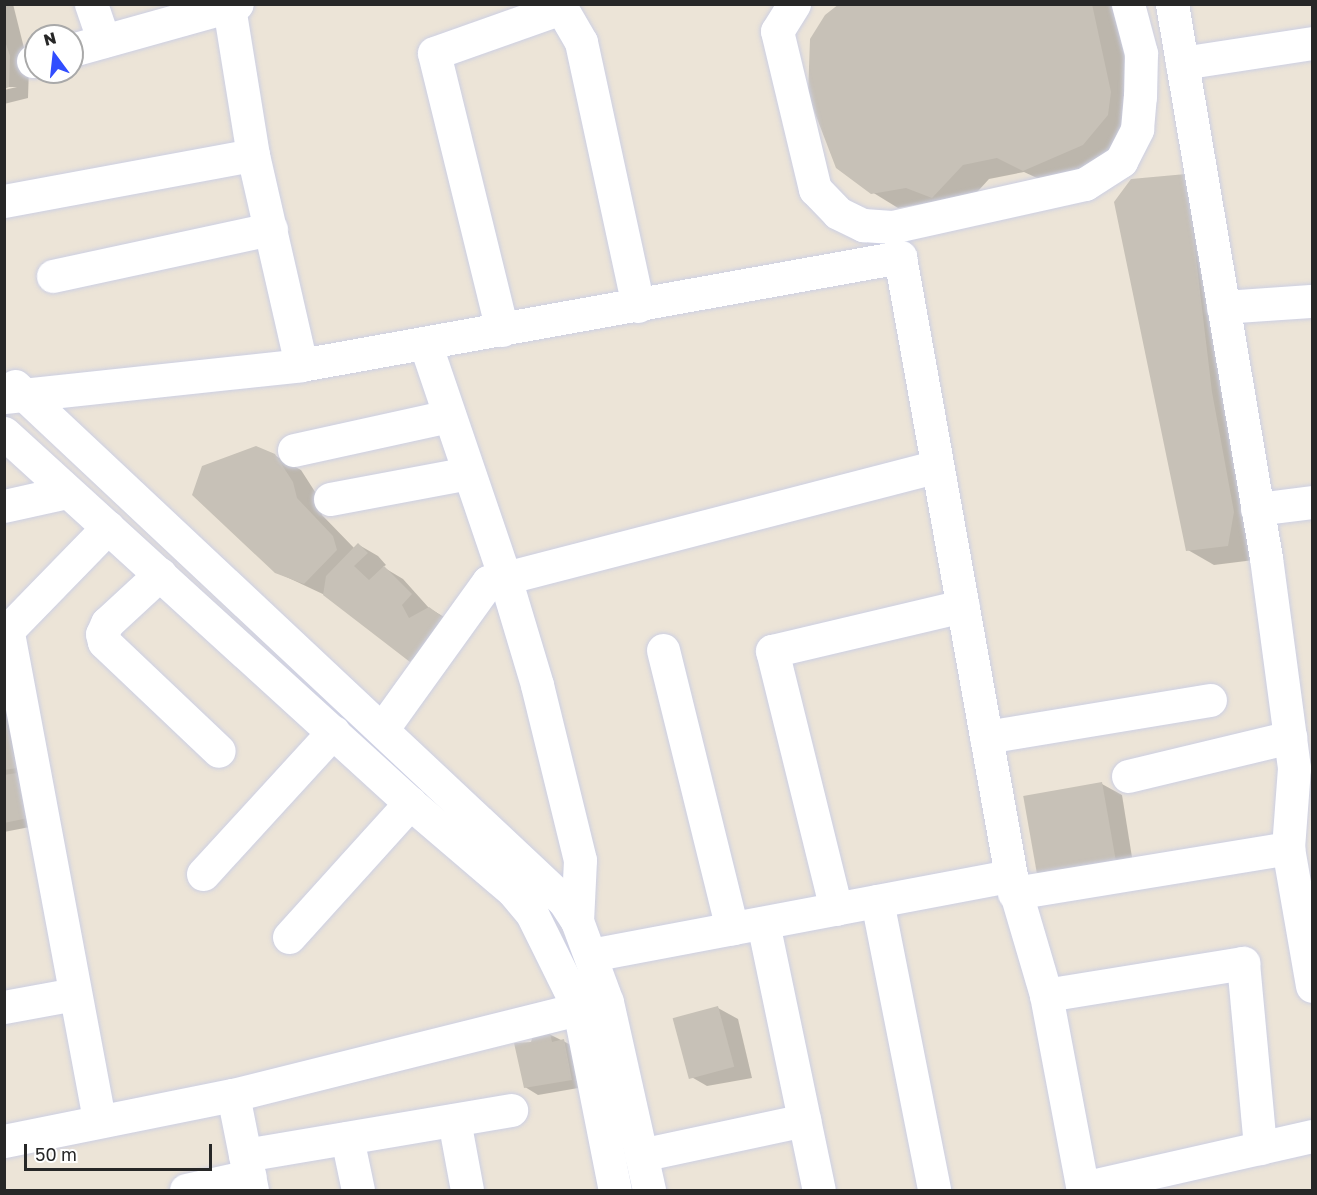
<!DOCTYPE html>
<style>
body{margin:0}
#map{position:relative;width:1317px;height:1195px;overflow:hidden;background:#ece4d7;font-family:"Golos Text",sans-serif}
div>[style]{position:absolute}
.shadow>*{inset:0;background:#0003}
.building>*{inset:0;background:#c7c1b7;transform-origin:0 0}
.roads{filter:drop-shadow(0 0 2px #cccfe3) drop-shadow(0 0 2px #cccfe3)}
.minor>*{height:33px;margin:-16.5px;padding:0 16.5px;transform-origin:16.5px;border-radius:16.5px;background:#fff}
span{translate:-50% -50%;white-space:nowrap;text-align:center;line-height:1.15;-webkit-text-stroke:4.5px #fff;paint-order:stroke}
.frame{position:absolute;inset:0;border:6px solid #272727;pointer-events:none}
.north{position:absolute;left:24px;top:24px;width:60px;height:60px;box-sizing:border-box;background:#fff;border:2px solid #a9a9a9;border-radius:50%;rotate:345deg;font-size:16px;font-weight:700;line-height:24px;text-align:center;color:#272727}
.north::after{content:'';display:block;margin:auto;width:21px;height:27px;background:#314dff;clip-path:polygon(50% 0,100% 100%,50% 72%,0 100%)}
.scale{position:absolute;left:24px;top:1144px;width:188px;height:27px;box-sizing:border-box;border:3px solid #272727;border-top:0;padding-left:8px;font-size:18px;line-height:21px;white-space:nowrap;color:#272727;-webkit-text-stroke:4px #fff;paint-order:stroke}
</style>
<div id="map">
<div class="shadow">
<i style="clip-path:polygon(4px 4px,13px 4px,29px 68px,28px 98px,4px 104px,4px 90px,17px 87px,4px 87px)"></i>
<i style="clip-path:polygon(841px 4px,1113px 4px,1136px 108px,1109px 159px,1050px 184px,1024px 172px,989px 179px,959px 212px,933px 202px,898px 208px,872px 192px)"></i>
<i style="clip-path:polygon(1212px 191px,1254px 560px,1214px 565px,1188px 550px,1116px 202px)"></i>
<i style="clip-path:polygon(274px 455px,301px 470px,319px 498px,322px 515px,355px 549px,359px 545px,378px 556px,386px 565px,383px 567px,403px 579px,429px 608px,449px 620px,430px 672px,327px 596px,276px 572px)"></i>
<i style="clip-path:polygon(4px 687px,40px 825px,4px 832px)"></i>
<i style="clip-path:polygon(1102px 784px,1122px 795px,1135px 876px,1056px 886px)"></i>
<i style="clip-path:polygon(718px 1008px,738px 1019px,752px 1078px,707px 1086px,688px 1075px)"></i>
<i style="clip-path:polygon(549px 1034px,577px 1048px,584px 1087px,538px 1095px,525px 1087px,532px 1043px)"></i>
</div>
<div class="building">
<i style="clip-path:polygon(839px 4px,1092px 4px,1111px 92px,1108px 115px,1083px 145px,1023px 171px,997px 158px,963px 165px,932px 198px,906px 188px,871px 194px,836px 168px,808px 95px,810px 39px,825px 15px)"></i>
<i style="clip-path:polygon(4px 38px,10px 56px,9px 87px,4px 89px)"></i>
<i style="clip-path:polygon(1186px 174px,1212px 392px,1234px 512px,1228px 546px,1186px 551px,1114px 202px,1131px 179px)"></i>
<i style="clip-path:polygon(256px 446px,275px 454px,293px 482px,297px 498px,333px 536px,337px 550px,304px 584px,275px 573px,192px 495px,202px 466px)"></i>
<i style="clip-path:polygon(358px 543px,368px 553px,354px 566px,369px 580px,384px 566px,412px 594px,402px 605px,409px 618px,429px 607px,444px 618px,410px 662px,323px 595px,326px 576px)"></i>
<i style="clip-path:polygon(4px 714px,17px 768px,4px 770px)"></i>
<i style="clip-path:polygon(17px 773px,28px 818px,4px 823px,4px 775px)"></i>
<i style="left:1102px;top:782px;width:84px;height:80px;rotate:80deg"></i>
<i style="left:718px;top:1006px;width:63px;height:47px;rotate:75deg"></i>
<i style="clip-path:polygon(550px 1033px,552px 1042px,564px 1039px,572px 1080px,524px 1088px,514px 1043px,531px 1042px,533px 1035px)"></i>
</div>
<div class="roads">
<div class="minor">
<i style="left:91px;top:4px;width:39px;rotate:71deg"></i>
<i style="left:559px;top:4px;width:44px;rotate:59.9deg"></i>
<i style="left:581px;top:42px;width:270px;rotate:77.8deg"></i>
<i style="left:794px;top:4px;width:32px;rotate:122deg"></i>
<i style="left:777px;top:31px;width:163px;rotate:76.5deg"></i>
<i style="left:815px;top:189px;width:33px;rotate:46deg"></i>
<i style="left:838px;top:213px;width:28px;rotate:26deg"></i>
<i style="left:863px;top:225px;width:29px;rotate:4deg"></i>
<i style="left:892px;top:227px;width:198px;rotate:-12.6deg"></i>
<i style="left:1085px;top:184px;width:43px;rotate:-32.6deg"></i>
<i style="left:1121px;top:161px;width:36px;rotate:-63deg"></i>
<i style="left:1137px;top:129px;width:32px;rotate:-85deg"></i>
<i style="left:1140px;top:97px;width:44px;rotate:-88.7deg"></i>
<i style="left:1141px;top:53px;width:51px;rotate:-104.9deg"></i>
<i style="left:1172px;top:4px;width:562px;rotate:80.37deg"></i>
<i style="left:1266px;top:558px;width:212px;rotate:82.4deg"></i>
<i style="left:1294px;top:768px;width:80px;rotate:94.3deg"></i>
<i style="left:1288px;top:848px;width:140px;rotate:80.1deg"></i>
<i style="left:229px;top:7px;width:150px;rotate:80.8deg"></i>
<i style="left:72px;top:50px;width:171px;rotate:-15.6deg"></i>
<i style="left:33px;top:61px;width:3px;rotate:-18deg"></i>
<i style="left:1182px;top:63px;width:132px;rotate:-8.7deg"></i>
<i style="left:4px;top:201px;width:253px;rotate:-10.5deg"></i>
<i style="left:253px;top:155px;width:215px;rotate:77.1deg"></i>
<i style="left:53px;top:276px;width:223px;rotate:-12.2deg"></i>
<i style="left:1223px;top:307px;width:89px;rotate:-3.9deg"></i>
<i style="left:502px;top:330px;width:285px;rotate:-103.8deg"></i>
<i style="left:434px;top:53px;width:135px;rotate:-19.5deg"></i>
<i style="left:425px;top:343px;width:248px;rotate:71.2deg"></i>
<i style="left:505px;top:578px;width:446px;rotate:-14.5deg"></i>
<i style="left:15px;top:386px;width:753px;rotate:43.17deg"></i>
<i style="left:564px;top:901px;width:24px;rotate:57deg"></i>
<i style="left:577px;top:921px;width:86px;rotate:69.7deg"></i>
<i style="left:607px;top:1002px;width:193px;rotate:77.4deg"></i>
<i style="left:4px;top:397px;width:299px;rotate:-6.1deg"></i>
<i style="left:301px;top:365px;width:609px;rotate:-10.22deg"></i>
<i style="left:900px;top:257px;width:629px;rotate:79.83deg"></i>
<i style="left:1011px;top:876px;width:124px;rotate:73.6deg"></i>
<i style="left:1046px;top:995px;width:198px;rotate:79.3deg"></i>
<i style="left:4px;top:433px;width:549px;rotate:42.34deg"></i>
<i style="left:410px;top:803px;width:134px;rotate:40.5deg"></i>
<i style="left:512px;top:890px;width:31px;rotate:50deg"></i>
<i style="left:532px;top:914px;width:106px;rotate:63.7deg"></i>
<i style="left:579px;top:1009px;width:185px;rotate:78.8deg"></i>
<i style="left:294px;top:450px;width:159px;rotate:-12.4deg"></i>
<i style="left:330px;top:499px;width:141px;rotate:-10.6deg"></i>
<i style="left:4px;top:506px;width:65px;rotate:-12.5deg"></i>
<i style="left:1257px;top:509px;width:55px;rotate:-7.3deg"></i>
<i style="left:160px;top:574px;width:72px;rotate:137.2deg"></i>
<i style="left:107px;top:623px;width:12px;rotate:114deg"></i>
<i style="left:102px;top:634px;width:8px;rotate:76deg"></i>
<i style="left:104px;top:642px;width:158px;rotate:43.5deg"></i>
<i style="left:8px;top:633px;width:496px;rotate:79.4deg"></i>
<i style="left:4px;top:634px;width:149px;rotate:-45.8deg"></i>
<i style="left:663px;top:650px;width:287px;rotate:76.1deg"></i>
<i style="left:383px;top:728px;width:180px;rotate:-54.3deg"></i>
<i style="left:488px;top:582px;width:17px;rotate:-13deg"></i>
<i style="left:505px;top:578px;width:112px;rotate:73.3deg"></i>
<i style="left:537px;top:685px;width:180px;rotate:76.2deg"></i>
<i style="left:580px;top:860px;width:61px;rotate:92.8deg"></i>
<i style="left:986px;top:737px;width:227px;rotate:-9.4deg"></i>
<i style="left:1128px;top:776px;width:167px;rotate:-13.5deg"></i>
<i style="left:203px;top:874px;width:193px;rotate:-47.5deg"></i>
<i style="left:1014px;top:893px;width:278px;rotate:-9.3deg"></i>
<i style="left:877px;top:901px;width:295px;rotate:78.8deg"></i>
<i style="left:836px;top:909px;width:266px;rotate:-103.9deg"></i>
<i style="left:772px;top:651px;width:196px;rotate:-13.3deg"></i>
<i style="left:763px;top:923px;width:273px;rotate:78.2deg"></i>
<i style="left:289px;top:937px;width:181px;rotate:-47.9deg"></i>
<i style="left:591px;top:955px;width:427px;rotate:-10.7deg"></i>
<i style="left:1046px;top:995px;width:200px;rotate:-9.2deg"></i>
<i style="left:1243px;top:963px;width:186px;rotate:84.7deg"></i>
<i style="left:4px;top:1007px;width:72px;rotate:-10.4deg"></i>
<i style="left:233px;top:1095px;width:97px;rotate:78.7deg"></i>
<i style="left:454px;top:1120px;width:71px;rotate:79.5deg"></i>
<i style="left:347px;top:1138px;width:53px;rotate:78.1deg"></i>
<i style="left:4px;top:1141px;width:234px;rotate:-11.4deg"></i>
<i style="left:233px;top:1095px;width:377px;rotate:-14deg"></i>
<i style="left:245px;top:1155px;width:270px;rotate:-9.6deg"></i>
<i style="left:641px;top:1155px;width:167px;rotate:-12.1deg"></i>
<i style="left:1083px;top:1188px;width:235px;rotate:-12.8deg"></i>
<i style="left:186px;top:1190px;width:65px;rotate:-12.5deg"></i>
</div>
</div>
<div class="frame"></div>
<div class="north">N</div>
<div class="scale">50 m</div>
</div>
